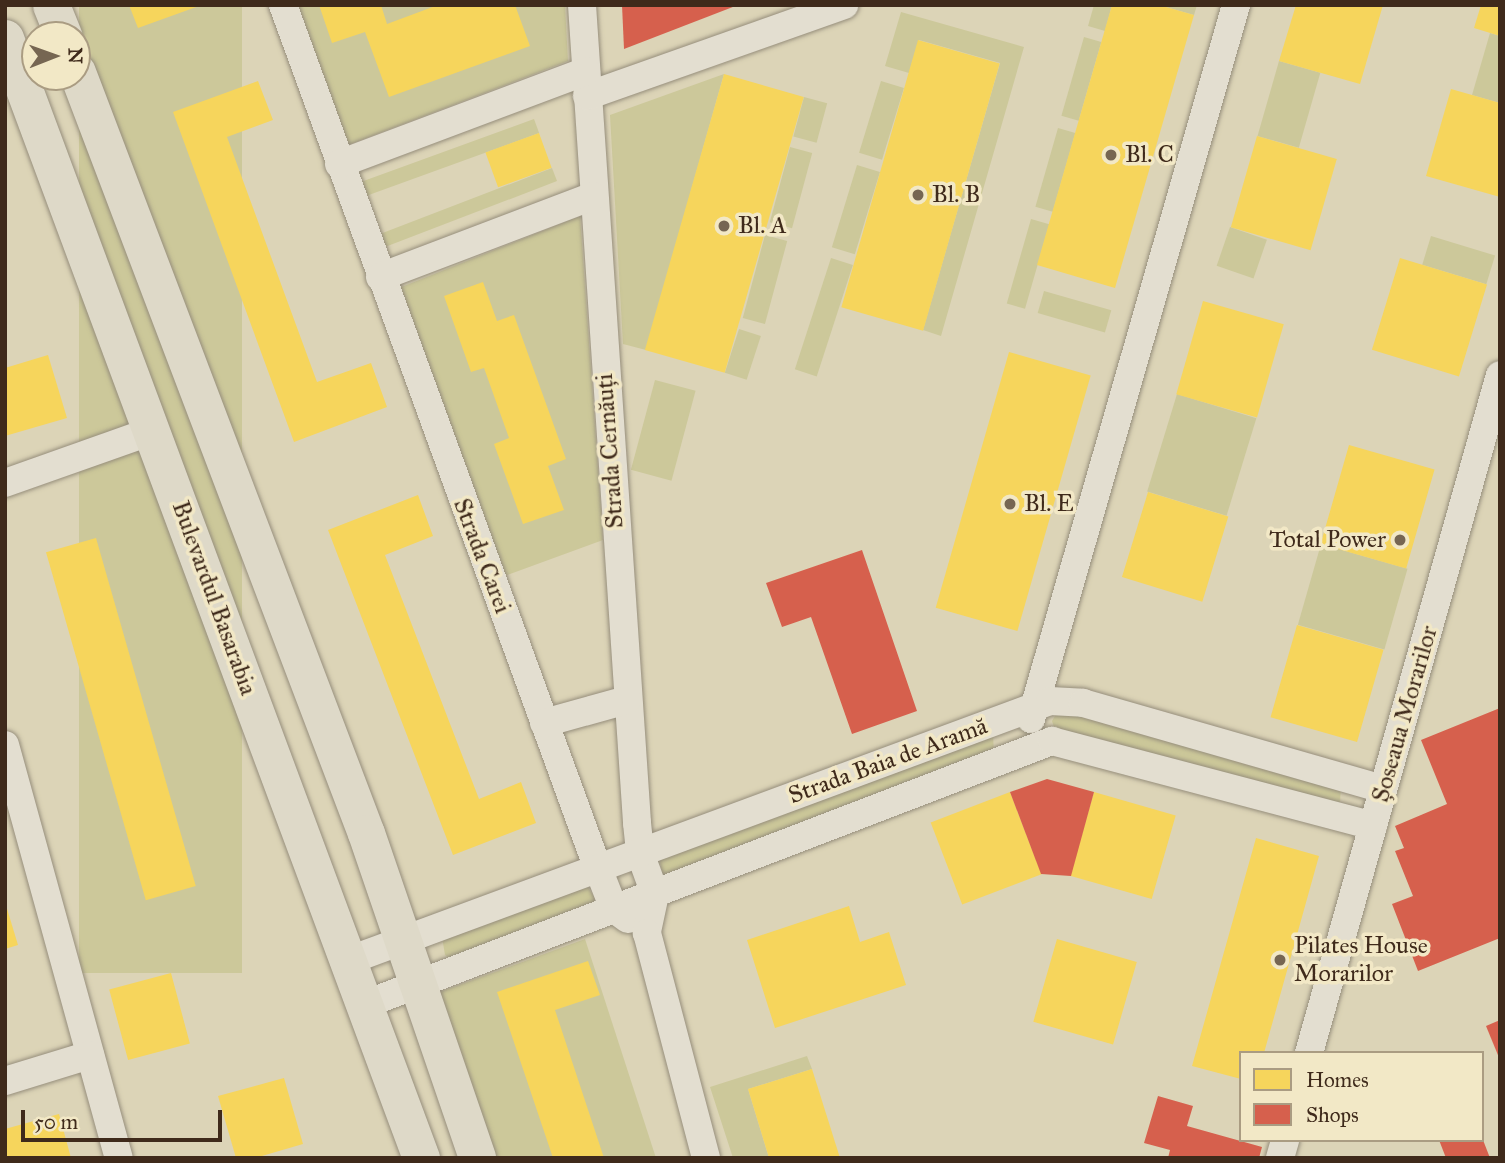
<!DOCTYPE html>
<meta charset="utf-8">
<style>
body{margin:0}
#map{position:relative;width:1505px;height:1163px;overflow:hidden;background:#dcd4b7;font-family:"IM FELL Great Primer",serif}
div>[style]{position:absolute}
.green>*{inset:0;background:#ccc89a;transform-origin:0 0}
.homes>*{inset:0;background:#f6d55c;transform-origin:0 0}
.shops>*{inset:0;background:#d6604d}
.roads{filter:drop-shadow(0 0 2px #968e7c) drop-shadow(0 0 2px #968e7c)}
.minor>*{height:28px;margin:-14px;padding:0 14px;transform-origin:14px;border-radius:14px;background:#e3ded0}
.major>*{height:37px;margin:-18.5px;padding:0 18.5px;transform-origin:18.5px;border-radius:18.5px;background:#ded9c8}
.dots>*{width:19px;height:19px;translate:-50% -50%;box-sizing:border-box;border:4px solid #f2e8c6;border-radius:50%}
span{translate:-50% -50%;white-space:nowrap;text-align:center;line-height:1.15;-webkit-text-stroke:7px #f2e8c6;paint-order:stroke}
.poi-label{font-size:24px;color:#3f2a1b}
.left{translate:0 -50%;text-align:left}
.right{translate:-100% -50%;text-align:right}
.street-label{font-size:24px;color:#3f2a1b}
.frame{position:absolute;inset:0;border:7px solid #3f2a1b;pointer-events:none}
.legend{position:absolute;left:1239px;top:1051px;width:245px;height:91px;box-sizing:border-box;background:#f2e8c6;border:2px solid #aa9c82;margin:0;padding:9px 12px;list-style:none;font-size:21px;color:#3f2a1b}
.legend li{display:flex;align-items:center;gap:14px;height:35px}
.legend b{width:35px;border:2px solid #aa9c82}
.north{position:absolute;left:21px;top:21px;width:70px;height:70px;box-sizing:border-box;background:#f2e8c6;border:2px solid #aa9c82;border-radius:50%;rotate:89deg;font-size:19px;font-weight:700;line-height:28px;text-align:center;color:#3f2a1b}
.north::after{content:'';display:block;margin:auto;width:24px;height:32px;background:#766652;clip-path:polygon(50% 0,100% 100%,50% 72%,0 100%)}
.scale{position:absolute;left:21px;top:1110px;width:201px;height:32px;box-sizing:border-box;border:4px solid #3f2a1b;border-top:0;padding-left:9px;font-size:21px;line-height:24px;white-space:nowrap;color:#3f2a1b;-webkit-text-stroke:5px #f2e8c6;paint-order:stroke}
</style>
<div id="map">
<div class="green">
<i style="left:79px;top:5px;width:163px;height:968px"></i>
<i style="clip-path:polygon(298px 5px,565px 5px,568px 61px,348px 145px)"></i>
<i style="clip-path:polygon(1094px 5px,1112px 5px,1105px 31px,1088px 26px)"></i>
<i style="clip-path:polygon(1159px 5px,1197px 5px,1194px 15px)"></i>
<i style="clip-path:polygon(901px 12px,1024px 47px,941px 336px,923px 330px,1000px 63px,919px 40px,909px 73px,885px 66px)"></i>
<i style="clip-path:polygon(1490px 33px,1500px 36px,1500px 103px,1472px 95px)"></i>
<i style="left:1084px;top:37px;width:18px;height:82px;rotate:16deg"></i>
<i style="left:1279px;top:61px;width:43px;height:78px;rotate:16deg"></i>
<i style="clip-path:polygon(724px 74px,646px 350px,623px 344px,610px 115px)"></i>
<i style="left:881px;top:81px;width:24px;height:75px;rotate:17deg"></i>
<i style="left:804px;top:97px;width:24px;height:41px;rotate:15deg"></i>
<i style="left:534px;top:119px;width:15px;height:185px;rotate:70deg"></i>
<i style="left:1058px;top:128px;width:18px;height:82px;rotate:16deg"></i>
<i style="left:790px;top:147px;width:23px;height:78px;rotate:15deg"></i>
<i style="left:857px;top:165px;width:24px;height:86px;rotate:17deg"></i>
<i style="left:552px;top:168px;width:14px;height:185px;rotate:69deg"></i>
<i style="clip-path:polygon(580px 216px,603px 540px,502px 577px,399px 288px)"></i>
<i style="left:1031px;top:219px;width:19px;height:88px;rotate:16deg"></i>
<i style="left:1230px;top:227px;width:39px;height:41px;rotate:19deg"></i>
<i style="left:765px;top:235px;width:23px;height:86px;rotate:15deg"></i>
<i style="left:1431px;top:236px;width:67px;height:30px;rotate:17deg"></i>
<i style="left:831px;top:258px;width:23px;height:117px;rotate:18deg"></i>
<i style="left:1044px;top:291px;width:70px;height:23px;rotate:16deg"></i>
<i style="left:739px;top:329px;width:23px;height:46px;rotate:18deg"></i>
<i style="left:655px;top:380px;width:42px;height:93px;rotate:15deg"></i>
<i style="left:1177px;top:394px;width:83px;height:102px;rotate:17deg"></i>
<i style="left:1321px;top:544px;width:90px;height:84px;rotate:16deg"></i>
<i style="clip-path:polygon(1061px 706px,1341px 785px,1340px 803px,1333px 808px,1055px 730px,1052px 721px)"></i>
<i style="clip-path:polygon(993px 735px,994px 753px,668px 878px,662px 873px,659px 856px)"></i>
<i style="clip-path:polygon(585px 883px,595px 898px,593px 907px,451px 959px,445px 955px,442px 937px)"></i>
<i style="clip-path:polygon(585px 939px,656px 1158px,495px 1158px,440px 992px)"></i>
<i style="clip-path:polygon(807px 1056px,812px 1069px,748px 1089px,769px 1158px,733px 1158px,710px 1087px)"></i>
</div>
<div class="homes">
<i style="clip-path:polygon(129px 5px,199px 5px,199px 6px,138px 28px)"></i>
<i style="clip-path:polygon(319px 5px,381px 5px,387px 24px,438px 5px,515px 5px,530px 46px,389px 97px,365px 32px,332px 43px)"></i>
<i style="clip-path:polygon(1112px 5px,1159px 5px,1194px 15px,1115px 288px,1037px 265px)"></i>
<i style="clip-path:polygon(1296px 5px,1383px 5px,1360px 84px,1279px 61px)"></i>
<i style="clip-path:polygon(1481px 5px,1500px 5px,1500px 36px,1474px 28px)"></i>
<i style="left:918px;top:40px;width:85px;height:278px;rotate:16deg"></i>
<i style="left:724px;top:74px;width:83px;height:287px;rotate:16deg"></i>
<i style="clip-path:polygon(258px 81px,273px 120px,227px 137px,317px 382px,371px 363px,387px 407px,294px 442px,173px 112px)"></i>
<i style="clip-path:polygon(1451px 89px,1500px 103px,1500px 197px,1426px 176px)"></i>
<i style="left:539px;top:133px;width:37px;height:57px;rotate:70deg"></i>
<i style="left:1257px;top:136px;width:83px;height:95px;rotate:16deg"></i>
<i style="left:1400px;top:258px;width:91px;height:96px;rotate:17deg"></i>
<i style="clip-path:polygon(483px 282px,497px 321px,514px 315px,566px 459px,548px 466px,564px 510px,523px 524px,494px 444px,509px 438px,484px 368px,471px 372px,444px 296px)"></i>
<i style="left:1203px;top:301px;width:84px;height:97px;rotate:16deg"></i>
<i style="left:1009px;top:352px;width:85px;height:266px;rotate:16deg"></i>
<i style="clip-path:polygon(48px 355px,67px 418px,5px 436px,5px 368px)"></i>
<i style="left:1349px;top:445px;width:89px;height:103px;rotate:16deg"></i>
<i style="left:1148px;top:492px;width:84px;height:89px;rotate:17deg"></i>
<i style="clip-path:polygon(418px 495px,433px 536px,385px 555px,479px 799px,521px 782px,536px 823px,453px 855px,328px 530px)"></i>
<i style="left:96px;top:538px;width:362px;height:52px;rotate:74deg"></i>
<i style="left:1297px;top:625px;width:90px;height:96px;rotate:16deg"></i>
<i style="left:1010px;top:792px;width:88px;height:85px;rotate:69deg"></i>
<i style="left:1094px;top:792px;width:85px;height:87px;rotate:16deg"></i>
<i style="clip-path:polygon(1256px 838px,1319px 856px,1264px 1053px,1241px 1053px,1241px 1079px,1192px 1066px)"></i>
<i style="clip-path:polygon(5px 902px,18px 945px,5px 949px)"></i>
<i style="clip-path:polygon(849px 906px,860px 942px,889px 932px,906px 985px,775px 1028px,747px 940px)"></i>
<i style="left:1057px;top:939px;width:83px;height:86px;rotate:16deg"></i>
<i style="clip-path:polygon(588px 961px,600px 995px,555px 1010px,604px 1158px,553px 1158px,497px 992px)"></i>
<i style="left:171px;top:973px;width:73px;height:64px;rotate:75deg"></i>
<i style="clip-path:polygon(812px 1069px,840px 1158px,769px 1158px,748px 1089px)"></i>
<i style="clip-path:polygon(284px 1078px,303px 1144px,255px 1158px,236px 1158px,218px 1096px)"></i>
<i style="clip-path:polygon(59px 1114px,71px 1158px,5px 1158px,5px 1129px)"></i>
</div>
<div class="shops">
<i style="clip-path:polygon(622px 5px,738px 5px,624px 49px)"></i>
<i style="clip-path:polygon(862px 550px,917px 711px,852px 734px,811px 617px,782px 627px,766px 583px)"></i>
<i style="clip-path:polygon(1500px 708px,1500px 938px,1418px 971px,1392px 904px,1413px 896px,1395px 851px,1404px 848px,1395px 826px,1447px 804px,1421px 740px)"></i>
<i style="clip-path:polygon(1047px 779px,1094px 792px,1071px 876px,1041px 874px,1010px 792px)"></i>
<i style="clip-path:polygon(1500px 1020px,1500px 1060px,1486px 1026px)"></i>
<i style="clip-path:polygon(1158px 1096px,1193px 1106px,1187px 1126px,1262px 1147px,1259px 1158px,1168px 1158px,1170px 1150px,1144px 1143px)"></i>
<i style="clip-path:polygon(1439px 1140px,1483px 1140px,1490px 1158px,1446px 1158px)"></i>
</div>
<div class="roads">
<div class="minor">
<i style="left:283px;top:5px;width:908px;rotate:69.97deg"></i>
<i style="left:594px;top:858px;width:55px;rotate:68.6deg"></i>
<i style="left:614px;top:909px;width:17px;rotate:36deg"></i>
<i style="left:582px;top:5px;width:820px;rotate:86.15deg"></i>
<i style="left:637px;top:823px;width:30px;rotate:84deg"></i>
<i style="left:640px;top:853px;width:44px;rotate:69.9deg"></i>
<i style="left:655px;top:894px;width:40px;rotate:102deg"></i>
<i style="left:647px;top:933px;width:233px;rotate:75.3deg"></i>
<i style="left:587px;top:96px;width:273px;rotate:-19.5deg"></i>
<i style="left:339px;top:164px;width:264px;rotate:-20.6deg"></i>
<i style="left:380px;top:277px;width:228px;rotate:-20.8deg"></i>
<i style="left:5px;top:483px;width:156px;rotate:-19.5deg"></i>
<i style="left:1031px;top:719px;width:743px;rotate:-73.98deg"></i>
<i style="left:544px;top:723px;width:86px;rotate:-15.5deg"></i>
<i style="left:5px;top:745px;width:428px;rotate:74.6deg"></i>
<i style="left:350px;top:960px;width:746px;rotate:-20.3deg"></i>
<i style="left:1050px;top:701px;width:33px;rotate:3deg"></i>
<i style="left:1083px;top:703px;width:312px;rotate:16deg"></i>
<i style="left:366px;top:1004px;width:735px;rotate:-20.98deg"></i>
<i style="left:1052px;top:741px;width:332px;rotate:14.8deg"></i>
<i style="left:1309px;top:1053px;width:704px;rotate:-74.27deg"></i>
<i style="left:5px;top:1081px;width:89px;rotate:-17deg"></i>
<i style="left:1280px;top:1158px;width:19px;rotate:-74deg"></i>
</div>
<div class="major">
<i style="left:51px;top:5px;width:32px;rotate:68deg"></i>
<i style="left:5px;top:38px;width:1195px;rotate:69.62deg"></i>
<i style="left:77px;top:72px;width:814px;rotate:69.21deg"></i>
<i style="left:366px;top:833px;width:343px;rotate:71.1deg"></i>
</div>
</div>
<div class="dots">
<i style="left:1111px;top:155px;background:#766652"></i>
<i style="left:918px;top:195px;background:#766652"></i>
<i style="left:724px;top:226px;background:#766652"></i>
<i style="left:1010px;top:504px;background:#766652"></i>
<i style="left:1400px;top:540px;background:#766652"></i>
<i style="left:1280px;top:960px;background:#766652"></i>
</div>
<div class="poi-label">
<span class="left" style="left:1125px;top:155px">Bl. C</span>
<span class="left" style="left:932px;top:195px">Bl. B</span>
<span class="left" style="left:738px;top:226px">Bl. A</span>
<span class="left" style="left:1024px;top:504px">Bl. E</span>
<span class="right" style="left:1386px;top:540px">Total Power</span>
<span class="left" style="left:1294px;top:960px">Pilates House<br>Morarilor</span>
</div>
<div class="street-label">
<span style="left:610px;top:451px;rotate:-94deg">Strada Cernăuți</span>
<span style="left:482px;top:556px;rotate:69deg">Strada Carei</span>
<span style="left:214px;top:598px;rotate:70deg">Bulevardul Basarabia</span>
<span style="left:1405px;top:714px;rotate:-74deg">Șoseaua Morarilor</span>
<span style="left:888px;top:761px;rotate:-20deg">Strada Baia de Aramă</span>
</div>
<div class="frame"></div>
<ul class="legend">
<li><b style="height:19px;background:#f6d55c"></b>Homes</li>
<li><b style="height:19px;background:#d6604d"></b>Shops</li>
</ul>
<div class="north">N</div>
<div class="scale">50 m</div>
</div>
